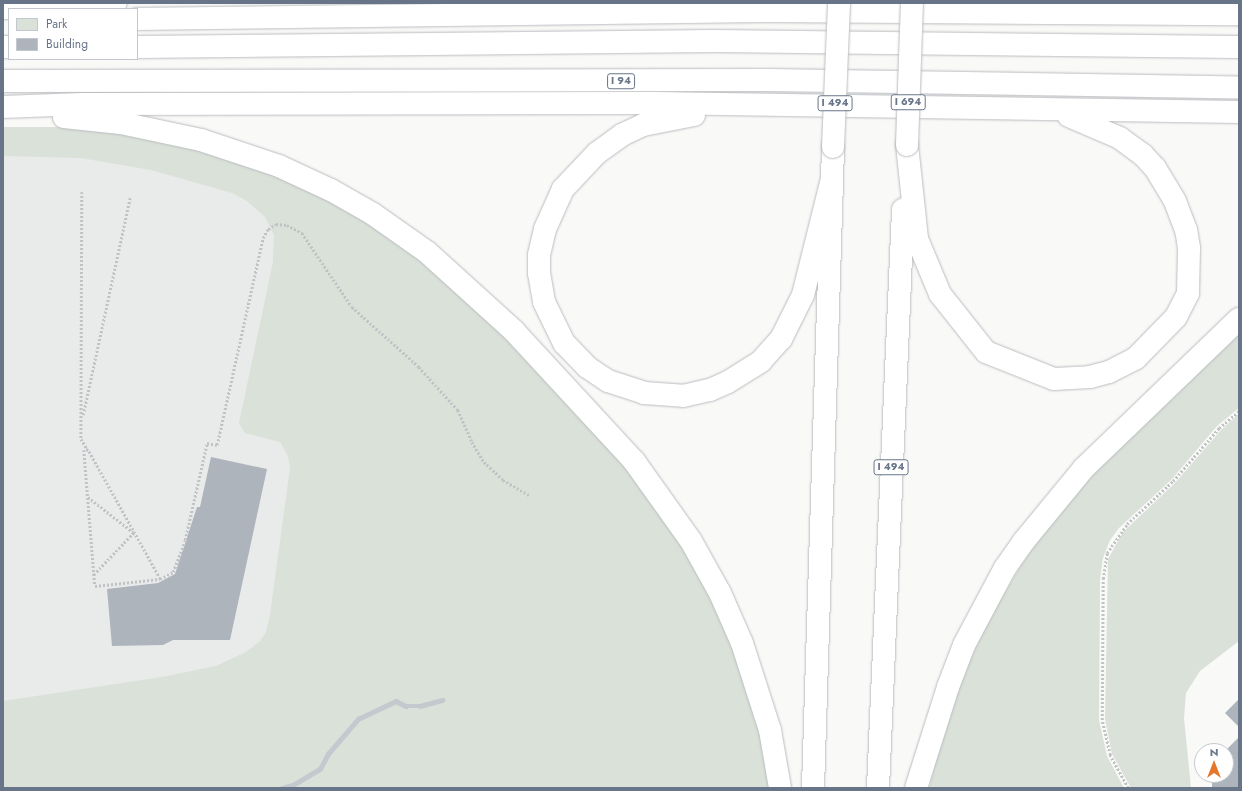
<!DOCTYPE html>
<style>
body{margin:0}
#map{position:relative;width:1242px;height:791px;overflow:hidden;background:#f9f9f7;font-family:Jost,sans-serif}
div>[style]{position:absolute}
.built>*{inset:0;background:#e9eaea}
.green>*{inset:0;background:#d9e1d8}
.stream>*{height:4.5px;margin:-2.25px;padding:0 2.25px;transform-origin:2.25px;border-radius:2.25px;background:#c2c9cf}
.building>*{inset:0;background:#adb4bc}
.path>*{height:2.5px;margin-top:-1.25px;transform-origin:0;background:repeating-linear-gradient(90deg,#c1c2c5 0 2px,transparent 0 4px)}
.roads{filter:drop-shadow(0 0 1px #babcc0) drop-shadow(0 0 1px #babcc0)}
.highway>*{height:22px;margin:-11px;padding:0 11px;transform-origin:11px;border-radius:11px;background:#fff}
.bridges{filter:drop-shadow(0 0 1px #babcc0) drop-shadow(0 0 1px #babcc0)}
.highway-bridge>*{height:22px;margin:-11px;padding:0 11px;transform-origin:11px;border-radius:11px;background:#fff}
span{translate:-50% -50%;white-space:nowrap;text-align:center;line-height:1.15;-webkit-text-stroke:4px #fff;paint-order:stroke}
.shield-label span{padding:1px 3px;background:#fff;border:1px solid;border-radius:3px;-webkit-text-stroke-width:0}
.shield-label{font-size:10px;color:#687488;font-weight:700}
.frame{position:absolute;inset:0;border:4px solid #687488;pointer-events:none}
.legend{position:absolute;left:8px;top:8px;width:130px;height:52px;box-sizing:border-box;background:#fff;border:1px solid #c3c7cf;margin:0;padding:5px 7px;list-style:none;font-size:12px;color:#687488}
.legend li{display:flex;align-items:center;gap:8px;height:20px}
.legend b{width:20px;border:1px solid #c3c7cf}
.north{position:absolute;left:1194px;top:743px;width:40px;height:40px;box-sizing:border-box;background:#fff;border:1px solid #c3c7cf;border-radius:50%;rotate:0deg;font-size:11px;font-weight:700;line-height:16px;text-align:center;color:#687488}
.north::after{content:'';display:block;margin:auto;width:14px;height:18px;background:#e4772c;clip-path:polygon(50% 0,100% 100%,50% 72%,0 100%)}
</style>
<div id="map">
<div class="built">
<i style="clip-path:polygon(3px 127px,86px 127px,161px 139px,614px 449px,3px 788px)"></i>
</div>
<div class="green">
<i style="clip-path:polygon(3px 127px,86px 127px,227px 157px,309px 189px,382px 231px,450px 282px,589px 421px,661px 510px,718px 607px,757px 713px,771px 788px,3px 788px,3px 701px,162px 677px,216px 666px,246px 652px,260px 641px,266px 632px,270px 615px,290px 468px,288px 456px,280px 442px,245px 433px,239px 423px,273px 262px,274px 235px,265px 217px,247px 201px,232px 193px,151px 170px,81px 158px,3px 156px)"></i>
<i style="clip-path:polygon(1239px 332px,1239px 408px,1217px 426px,1172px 479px,1119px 528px,1110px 540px,1103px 558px,1100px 579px,1099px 720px,1107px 756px,1124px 788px,929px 788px,939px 747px,965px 671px,989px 619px,1021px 565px,1041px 535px,1088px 478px)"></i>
<i style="clip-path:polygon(1239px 414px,1239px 641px,1200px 671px,1186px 693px,1184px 718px,1191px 788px,1131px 788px,1112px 754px,1105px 719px,1108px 559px,1123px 532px,1175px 483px,1221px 430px)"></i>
</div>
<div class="stream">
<i style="left:282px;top:788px;width:11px;rotate:-15deg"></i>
<i style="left:293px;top:785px;width:31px;rotate:-31deg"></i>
<i style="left:320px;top:769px;width:17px;rotate:-62deg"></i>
<i style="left:328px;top:754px;width:46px;rotate:-49.4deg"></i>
<i style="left:358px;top:719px;width:42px;rotate:-25.3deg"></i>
<i style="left:396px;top:701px;width:11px;rotate:27deg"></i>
<i style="left:406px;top:706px;width:14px"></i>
<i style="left:420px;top:706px;width:23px;rotate:-15deg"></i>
</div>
<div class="building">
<i style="clip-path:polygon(211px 457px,267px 469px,230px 640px,173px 640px,163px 645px,112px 646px,107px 589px,158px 583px,175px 574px,197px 507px,200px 507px)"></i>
<i style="clip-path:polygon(1239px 699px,1239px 727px,1225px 713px)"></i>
<i style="clip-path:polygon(1239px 737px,1239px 788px,1212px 788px,1212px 775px,1226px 775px,1226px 750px)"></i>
</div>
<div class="path">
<i style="left:82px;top:192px;width:247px;rotate:90.2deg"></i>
<i style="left:81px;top:439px;width:13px;rotate:58deg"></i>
<i style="left:83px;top:415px;width:223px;rotate:-77.8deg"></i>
<i style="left:88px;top:497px;width:58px;rotate:38deg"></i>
<i style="left:134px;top:533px;width:57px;rotate:133.6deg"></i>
<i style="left:160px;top:579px;width:148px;rotate:-119.2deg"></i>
<i style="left:88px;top:450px;width:4px;rotate:180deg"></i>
<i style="left:84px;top:450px;width:136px;rotate:85.4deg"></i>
<i style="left:95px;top:586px;width:65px;rotate:-6.1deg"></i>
<i style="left:160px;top:579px;width:15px;rotate:-28deg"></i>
<i style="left:173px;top:572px;width:34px;rotate:-69deg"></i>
<i style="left:185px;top:540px;width:99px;rotate:-77.2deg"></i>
<i style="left:207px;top:443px;width:10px;rotate:11deg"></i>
<i style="left:217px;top:445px;width:212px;rotate:-77.5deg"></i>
<i style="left:263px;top:238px;width:10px;rotate:-61deg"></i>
<i style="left:268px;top:229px;width:9px;rotate:-32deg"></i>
<i style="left:276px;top:224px;width:11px;rotate:5deg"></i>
<i style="left:287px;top:225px;width:17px;rotate:28deg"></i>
<i style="left:302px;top:233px;width:89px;rotate:56deg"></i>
<i style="left:352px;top:307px;width:90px;rotate:41.8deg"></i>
<i style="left:419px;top:367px;width:58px;rotate:47.8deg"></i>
<i style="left:458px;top:410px;width:35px;rotate:66deg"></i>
<i style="left:472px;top:442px;width:23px;rotate:59deg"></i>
<i style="left:484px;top:462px;width:26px;rotate:43deg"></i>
<i style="left:503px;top:480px;width:30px;rotate:30deg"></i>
<i style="left:1128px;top:788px;width:38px;rotate:-119deg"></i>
<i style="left:1110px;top:755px;width:36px;rotate:-103deg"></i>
<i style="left:1102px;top:720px;width:141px;rotate:-89.6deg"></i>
<i style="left:1103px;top:579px;width:26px;rotate:-81deg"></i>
<i style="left:1107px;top:553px;width:35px;rotate:-55deg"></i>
<i style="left:1127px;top:524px;width:63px;rotate:-43.1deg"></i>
<i style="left:1173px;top:481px;width:70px;rotate:-49deg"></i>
<i style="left:1219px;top:428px;width:26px;rotate:-40deg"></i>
</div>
<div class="roads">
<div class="highway">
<i style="left:3px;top:8px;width:69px;rotate:0.8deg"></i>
<i style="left:72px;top:9px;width:44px;rotate:-7.8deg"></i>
<i style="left:137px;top:19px;width:629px;rotate:-0.73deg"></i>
<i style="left:766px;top:11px;width:473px;rotate:0.4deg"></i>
<i style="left:3px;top:47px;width:6px"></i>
<i style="left:137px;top:47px;width:577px;rotate:-0.6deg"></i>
<i style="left:714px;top:41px;width:525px;rotate:0.65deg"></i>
<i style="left:3px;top:81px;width:765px;rotate:-0.07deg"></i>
<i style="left:768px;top:80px;width:471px;rotate:0.9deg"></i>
<i style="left:3px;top:107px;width:78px;rotate:-2.2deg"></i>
<i style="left:81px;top:104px;width:575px;rotate:-0.1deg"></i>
<i style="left:656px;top:103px;width:583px;rotate:0.88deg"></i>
<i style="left:694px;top:115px;width:52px;rotate:168.9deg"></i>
<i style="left:643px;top:125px;width:23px;rotate:155deg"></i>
<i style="left:622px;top:135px;width:31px;rotate:144deg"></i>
<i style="left:597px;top:153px;width:50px;rotate:133.4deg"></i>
<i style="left:563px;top:189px;width:44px;rotate:114.2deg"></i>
<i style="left:545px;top:229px;width:27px;rotate:103deg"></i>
<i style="left:539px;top:255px;width:18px;rotate:90deg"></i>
<i style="left:539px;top:273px;width:29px;rotate:80deg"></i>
<i style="left:544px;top:302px;width:46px;rotate:64deg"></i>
<i style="left:564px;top:343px;width:33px;rotate:46deg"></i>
<i style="left:587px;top:367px;width:25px;rotate:34deg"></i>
<i style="left:608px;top:381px;width:38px;rotate:18deg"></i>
<i style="left:644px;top:393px;width:39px;rotate:4deg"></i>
<i style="left:683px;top:396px;width:28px;rotate:-13deg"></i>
<i style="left:710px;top:390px;width:20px;rotate:-24deg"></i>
<i style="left:728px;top:382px;width:39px;rotate:-32deg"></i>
<i style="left:761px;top:361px;width:30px;rotate:-48deg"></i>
<i style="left:781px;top:339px;width:49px;rotate:-63.4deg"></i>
<i style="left:803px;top:295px;width:120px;rotate:-76deg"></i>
<i style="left:64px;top:117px;width:57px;rotate:6deg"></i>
<i style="left:121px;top:123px;width:82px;rotate:12deg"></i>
<i style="left:201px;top:140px;width:82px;rotate:18.4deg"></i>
<i style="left:279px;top:166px;width:57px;rotate:24.8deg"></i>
<i style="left:331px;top:190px;width:48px;rotate:29.7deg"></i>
<i style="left:373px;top:214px;width:66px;rotate:35.1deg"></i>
<i style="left:427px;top:252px;width:118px;rotate:42.2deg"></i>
<i style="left:514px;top:331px;width:177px;rotate:47.3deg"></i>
<i style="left:634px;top:461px;width:98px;rotate:54.5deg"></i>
<i style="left:691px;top:541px;width:60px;rotate:60.9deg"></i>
<i style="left:720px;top:593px;width:55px;rotate:66.3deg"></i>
<i style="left:742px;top:643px;width:91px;rotate:72.2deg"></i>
<i style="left:770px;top:730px;width:59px;rotate:80.2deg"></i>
<i style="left:907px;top:145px;width:95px;rotate:83.9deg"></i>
<i style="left:917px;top:239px;width:60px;rotate:67.3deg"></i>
<i style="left:940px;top:294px;width:74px;rotate:51.6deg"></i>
<i style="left:986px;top:352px;width:73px;rotate:21.7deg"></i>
<i style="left:1054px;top:379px;width:36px;rotate:-3deg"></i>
<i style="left:1090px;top:377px;width:20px;rotate:-15deg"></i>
<i style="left:1109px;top:372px;width:30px;rotate:-27deg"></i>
<i style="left:1136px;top:358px;width:57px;rotate:-45.7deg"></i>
<i style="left:1176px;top:317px;width:27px;rotate:-63deg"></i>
<i style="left:1188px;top:293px;width:45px;rotate:-88.7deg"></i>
<i style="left:1189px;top:248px;width:18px;rotate:-99deg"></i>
<i style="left:1186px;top:230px;width:31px;rotate:-111deg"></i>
<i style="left:1175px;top:201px;width:39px;rotate:-121deg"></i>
<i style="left:1155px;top:168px;width:18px;rotate:-133deg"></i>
<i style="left:1143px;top:155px;width:29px;rotate:-144deg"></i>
<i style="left:1120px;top:138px;width:56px;rotate:-156.7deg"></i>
<i style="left:813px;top:788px;width:641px;rotate:-88.21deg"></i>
<i style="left:878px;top:788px;width:579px;rotate:-87.52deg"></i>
<i style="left:916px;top:788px;width:106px;rotate:-72.4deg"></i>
<i style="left:948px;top:687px;width:45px;rotate:-69.1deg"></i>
<i style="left:964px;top:645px;width:87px;rotate:-62deg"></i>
<i style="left:1005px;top:568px;width:33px;rotate:-55deg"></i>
<i style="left:1024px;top:541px;width:94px;rotate:-50.6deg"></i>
<i style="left:1084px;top:468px;width:215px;rotate:-43.9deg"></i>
</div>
</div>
<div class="bridges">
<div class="highway-bridge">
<i style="left:907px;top:145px;width:142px;rotate:-88deg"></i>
<i style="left:833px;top:147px;width:144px;rotate:-87.6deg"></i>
</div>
</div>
<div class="shield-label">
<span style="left:621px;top:81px">I 94</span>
<span style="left:908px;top:102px">I 694</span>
<span style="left:835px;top:103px">I 494</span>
<span style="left:891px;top:467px">I 494</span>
</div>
<div class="frame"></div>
<ul class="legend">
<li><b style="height:11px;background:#d9e1d8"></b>Park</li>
<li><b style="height:11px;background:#adb4bc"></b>Building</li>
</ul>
<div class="north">N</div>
</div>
